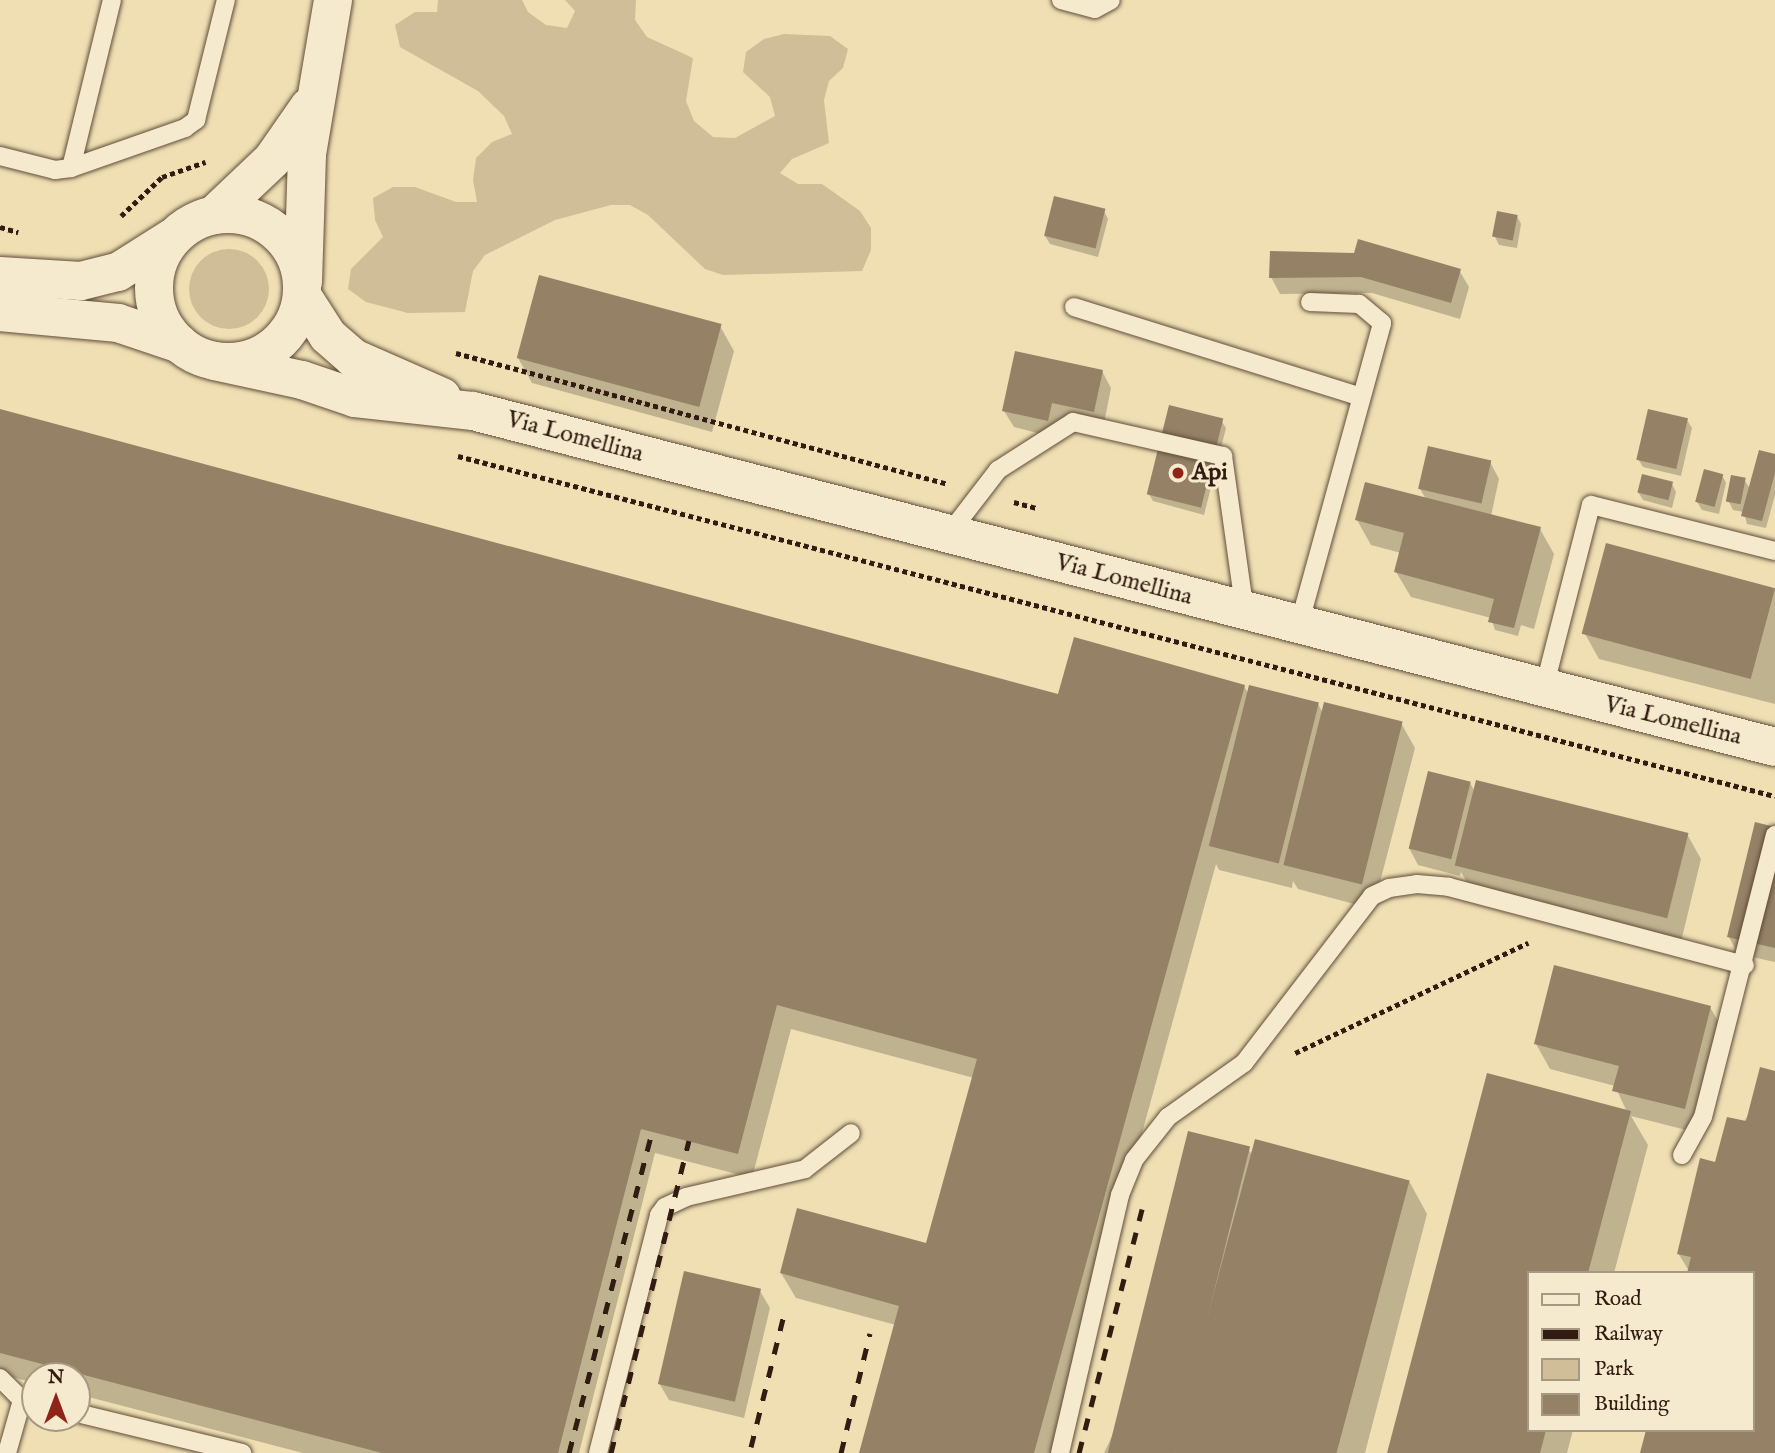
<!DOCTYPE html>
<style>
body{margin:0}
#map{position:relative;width:1775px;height:1453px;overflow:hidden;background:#efdfb3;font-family:"IM FELL English",serif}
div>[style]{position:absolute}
.green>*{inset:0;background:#cfbe98}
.round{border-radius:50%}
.shadow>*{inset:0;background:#0003}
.building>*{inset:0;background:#948166;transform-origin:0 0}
.path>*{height:4.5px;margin-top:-2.25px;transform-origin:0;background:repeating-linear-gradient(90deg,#321c12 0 5px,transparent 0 8.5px)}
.roads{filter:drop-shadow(0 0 2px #614d3a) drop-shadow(0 0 2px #614d3a)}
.service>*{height:18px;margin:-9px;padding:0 9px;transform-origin:9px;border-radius:9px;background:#f5eace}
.tertiary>*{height:38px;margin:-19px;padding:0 19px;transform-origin:19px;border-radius:19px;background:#f5eace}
.secondary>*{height:38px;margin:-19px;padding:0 19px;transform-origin:19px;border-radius:19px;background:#f5eace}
.secondary>.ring{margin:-19px;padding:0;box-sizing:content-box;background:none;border:38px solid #f5eace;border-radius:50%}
.rail>*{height:5px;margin-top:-2.5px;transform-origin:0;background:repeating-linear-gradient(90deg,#321c12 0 12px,transparent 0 24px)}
.dots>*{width:19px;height:19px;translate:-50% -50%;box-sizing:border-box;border:4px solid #f5eace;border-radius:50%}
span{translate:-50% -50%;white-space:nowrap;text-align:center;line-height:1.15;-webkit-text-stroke:6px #f5eace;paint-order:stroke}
.street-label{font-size:24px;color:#321c12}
.poi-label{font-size:24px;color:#321c12;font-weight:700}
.left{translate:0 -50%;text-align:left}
.legend{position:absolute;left:1527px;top:1271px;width:228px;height:161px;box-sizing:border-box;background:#f5eace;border:2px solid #a79883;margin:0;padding:9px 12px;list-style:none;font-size:21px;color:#321c12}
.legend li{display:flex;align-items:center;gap:14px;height:35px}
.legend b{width:35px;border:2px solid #a79883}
.north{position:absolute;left:21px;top:1362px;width:70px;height:70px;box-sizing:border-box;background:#f5eace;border:2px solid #a79883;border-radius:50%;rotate:0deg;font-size:19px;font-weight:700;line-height:28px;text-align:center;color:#321c12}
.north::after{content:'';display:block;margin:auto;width:24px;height:32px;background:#8f2418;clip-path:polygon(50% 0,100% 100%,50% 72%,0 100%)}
</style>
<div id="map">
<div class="green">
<i style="clip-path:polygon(438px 0,522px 0,528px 12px,546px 25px,567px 28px,575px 11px,565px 0,636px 0,635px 20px,647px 37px,693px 58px,686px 101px,694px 121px,713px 137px,735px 138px,775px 116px,770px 97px,743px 72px,746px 52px,764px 39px,784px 34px,830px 36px,848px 49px,843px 68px,829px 81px,824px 100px,829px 143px,792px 159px,780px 173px,798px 184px,822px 184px,860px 211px,871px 228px,871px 250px,862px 271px,723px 275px,705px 269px,648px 215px,630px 205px,611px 205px,555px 220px,485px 255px,473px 271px,465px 312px,408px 313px,366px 302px,348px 289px,351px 269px,383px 237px,375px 220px,373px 198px,393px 187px,415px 187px,456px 202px,477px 202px,473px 180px,476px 158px,492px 142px,512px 134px,504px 116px,478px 91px,400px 47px,395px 25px,415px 12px,437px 12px)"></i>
<i class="round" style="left:189px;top:249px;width:80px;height:80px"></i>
</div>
<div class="shadow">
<i style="clip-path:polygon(1104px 211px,1108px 219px,1098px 257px,1050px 244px,1045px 236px)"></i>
<i style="clip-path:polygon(1517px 216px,1521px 224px,1517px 248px,1499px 245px,1495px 237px)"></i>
<i style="clip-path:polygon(1459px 270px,1469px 287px,1460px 319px,1372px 293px,1280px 294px,1271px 277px)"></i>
<i style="clip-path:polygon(720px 326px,734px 351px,712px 432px,532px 383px,518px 358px)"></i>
<i style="clip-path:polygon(1102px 371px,1111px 388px,1103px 428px,1061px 419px,1057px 438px,1014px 427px,1004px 411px)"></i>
<i style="clip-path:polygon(0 411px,1059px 696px,1244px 686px,1248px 693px,1318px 704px,1323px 713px,1401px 723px,1415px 748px,1373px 909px,1298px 889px,1293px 881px,1292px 888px,1219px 870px,1216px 864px,1054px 1453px,861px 1453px,896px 1325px,796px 1298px,781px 1273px,928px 1245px,974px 1078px,791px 1029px,752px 1178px,655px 1153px,579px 1453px,303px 1453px,77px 1394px,77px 1376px,35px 1376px,35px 1383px,0 1374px)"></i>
<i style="clip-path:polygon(1221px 420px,1226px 428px,1204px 515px,1153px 501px,1148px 493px)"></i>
<i style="clip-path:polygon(1687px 420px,1692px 428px,1681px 476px,1643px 467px,1638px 459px)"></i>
<i style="clip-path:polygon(1775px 456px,1775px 495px,1766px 528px,1747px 524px,1744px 512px,1733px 510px,1729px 502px,1744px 479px,1750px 489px)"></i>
<i style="clip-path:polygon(1490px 462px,1499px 479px,1491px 516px,1540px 529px,1554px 554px,1534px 629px,1521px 625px,1518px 636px,1495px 630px,1491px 618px,1411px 597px,1396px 572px,1401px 553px,1371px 545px,1357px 520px,1426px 499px,1420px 489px)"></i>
<i style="clip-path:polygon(1722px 475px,1726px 483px,1719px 514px,1702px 510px,1697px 502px)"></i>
<i style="clip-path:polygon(1672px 484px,1676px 492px,1672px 508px,1643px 500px,1638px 492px)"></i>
<i style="clip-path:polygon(1775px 589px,1775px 704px,1599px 659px,1585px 634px)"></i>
<i style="clip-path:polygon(1470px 783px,1475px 792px,1687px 834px,1701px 859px,1680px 946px,1471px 890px,1461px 872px,1460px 876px,1418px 865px,1409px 848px)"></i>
<i style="clip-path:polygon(1775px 829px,1775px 962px,1738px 954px,1729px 937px)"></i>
<i style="clip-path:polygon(1710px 1007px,1724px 1032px,1698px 1133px,1631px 1116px,1648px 1145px,1614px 1273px,1528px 1273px,1528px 1430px,1573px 1430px,1567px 1453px,1388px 1453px,1627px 1112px,1615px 1086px,1550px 1069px,1536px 1044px)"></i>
<i style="clip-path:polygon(1775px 1073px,1775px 1453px,1642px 1453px,1752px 1430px,1752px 1273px,1689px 1271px,1678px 1253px,1717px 1164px)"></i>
<i style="clip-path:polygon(1248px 1149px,1253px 1156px,1409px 1181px,1427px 1214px,1365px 1453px,1104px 1453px)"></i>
<i style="clip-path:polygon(760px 1291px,770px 1308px,744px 1418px,669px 1400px,659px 1383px)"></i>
</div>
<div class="building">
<i style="left:1054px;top:196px;width:53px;height:41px;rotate:14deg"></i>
<i style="left:1497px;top:211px;width:21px;height:26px;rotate:11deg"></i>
<i style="clip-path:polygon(1358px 239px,1461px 269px,1451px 303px,1361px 277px,1269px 278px,1270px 251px,1354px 253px)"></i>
<i style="left:539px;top:275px;width:189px;height:86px;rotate:15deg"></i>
<i style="clip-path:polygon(1015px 351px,1103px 370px,1094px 412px,1052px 403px,1048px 421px,1002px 411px)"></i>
<i style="left:1169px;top:405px;width:56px;height:92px;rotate:14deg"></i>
<i style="clip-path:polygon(0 409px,1058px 694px,1074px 637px,1245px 685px,1034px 1453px,859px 1453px,899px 1306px,780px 1273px,797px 1208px,926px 1243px,977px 1059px,777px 1005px,738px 1154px,641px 1129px,558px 1453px,382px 1453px,0 1353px)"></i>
<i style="left:1648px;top:409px;width:41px;height:52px;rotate:13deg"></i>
<i style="left:1428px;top:446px;width:65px;height:44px;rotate:13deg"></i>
<i style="clip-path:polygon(1759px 450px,1775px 454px,1775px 473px,1762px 521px,1741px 516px)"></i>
<i style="left:1704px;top:469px;width:20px;height:34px;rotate:15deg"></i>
<i style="left:1642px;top:474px;width:32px;height:19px;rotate:14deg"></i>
<i style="left:1731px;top:475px;width:15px;height:27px;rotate:11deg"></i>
<i style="clip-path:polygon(1365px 482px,1541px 527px,1514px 628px,1488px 622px,1494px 599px,1394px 572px,1404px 533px,1355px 520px)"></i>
<i style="left:1606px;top:543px;width:175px;height:94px;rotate:15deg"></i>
<i style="left:1249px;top:685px;width:72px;height:166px;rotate:14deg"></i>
<i style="left:1324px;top:702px;width:81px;height:168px;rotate:14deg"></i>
<i style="left:1428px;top:771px;width:44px;height:80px;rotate:14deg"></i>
<i style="left:1476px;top:780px;width:219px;height:88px;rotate:14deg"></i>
<i style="clip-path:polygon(1755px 822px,1775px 827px,1775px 948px,1727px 937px)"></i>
<i style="clip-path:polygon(1554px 965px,1711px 1006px,1685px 1109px,1612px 1091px,1619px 1066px,1534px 1044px)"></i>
<i style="clip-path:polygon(1760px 1067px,1775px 1071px,1775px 1453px,1640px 1453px,1646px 1430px,1752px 1430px,1752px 1273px,1687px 1273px,1691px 1257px,1677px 1254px,1700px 1158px,1715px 1162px,1727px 1117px,1746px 1121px)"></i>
<i style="clip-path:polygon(1487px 1073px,1631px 1111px,1588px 1273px,1528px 1273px,1528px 1430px,1546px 1430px,1540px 1453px,1387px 1453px)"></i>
<i style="left:1188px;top:1131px;width:64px;height:333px;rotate:14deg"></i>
<i style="left:1255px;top:1139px;width:160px;height:324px;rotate:15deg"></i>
<i style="left:684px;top:1271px;width:79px;height:116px;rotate:13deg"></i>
</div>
<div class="path">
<i style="left:121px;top:216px;width:57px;rotate:-43.6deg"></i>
<i style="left:162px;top:177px;width:46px;rotate:-19.2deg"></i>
<i style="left:0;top:227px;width:19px;rotate:16deg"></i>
<i style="left:456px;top:353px;width:509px;rotate:14.91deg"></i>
<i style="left:458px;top:456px;width:1360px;rotate:14.48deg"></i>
<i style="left:1014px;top:502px;width:23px;rotate:15deg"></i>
<i style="left:1295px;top:1053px;width:258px;rotate:-25.3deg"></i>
</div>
<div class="roads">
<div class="service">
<i style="left:1061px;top:0;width:35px;rotate:15deg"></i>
<i style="left:1095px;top:9px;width:18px;rotate:-29deg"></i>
<i style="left:0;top:156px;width:57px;rotate:14.3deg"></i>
<i style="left:55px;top:170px;width:16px;rotate:-7deg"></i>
<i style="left:71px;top:168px;width:121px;rotate:-19.3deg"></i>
<i style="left:185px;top:128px;width:14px;rotate:-36deg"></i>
<i style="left:196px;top:120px;width:124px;rotate:-76deg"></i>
<i style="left:71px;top:168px;width:173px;rotate:-76.3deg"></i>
<i style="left:1074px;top:307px;width:301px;rotate:17.4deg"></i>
<i style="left:948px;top:535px;width:82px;rotate:-52.4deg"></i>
<i style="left:998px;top:470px;width:89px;rotate:-32.6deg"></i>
<i style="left:1073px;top:422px;width:154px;rotate:12.8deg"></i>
<i style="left:1223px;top:456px;width:158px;rotate:82deg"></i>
<i style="left:1299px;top:625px;width:313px;rotate:-74.6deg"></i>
<i style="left:1382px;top:323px;width:30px;rotate:-140deg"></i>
<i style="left:1359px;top:304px;width:49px;rotate:-177.7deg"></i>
<i style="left:1544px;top:688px;width:189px;rotate:-75.6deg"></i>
<i style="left:1591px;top:505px;width:190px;rotate:14deg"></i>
<i style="left:1682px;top:1155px;width:43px;rotate:-61.1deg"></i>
<i style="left:1703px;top:1117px;width:291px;rotate:-75.7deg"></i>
<i style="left:0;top:1378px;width:31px;rotate:45deg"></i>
<i style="left:22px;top:1400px;width:13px;rotate:13deg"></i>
<i style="left:77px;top:1413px;width:170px;rotate:13.6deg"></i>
<i style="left:7px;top:1453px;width:55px;rotate:-74.2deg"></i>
<i style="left:598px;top:1453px;width:246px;rotate:-75.6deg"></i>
<i style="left:659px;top:1215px;width:10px;rotate:-53deg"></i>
<i style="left:665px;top:1207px;width:23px;rotate:-25deg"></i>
<i style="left:686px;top:1197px;width:122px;rotate:-13.2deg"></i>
<i style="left:805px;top:1169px;width:58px;rotate:-38deg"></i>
<i style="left:1060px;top:1453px;width:265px;rotate:-76.9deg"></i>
<i style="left:1120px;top:1195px;width:38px;rotate:-68deg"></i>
<i style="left:1134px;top:1160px;width:55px;rotate:-51.7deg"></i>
<i style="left:1168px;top:1117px;width:93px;rotate:-35.4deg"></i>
<i style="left:1244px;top:1063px;width:210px;rotate:-52.5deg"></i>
<i style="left:1372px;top:896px;width:19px;rotate:-25deg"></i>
<i style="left:1389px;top:888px;width:28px;rotate:-8deg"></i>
<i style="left:1417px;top:884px;width:32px;rotate:5deg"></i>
<i style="left:1449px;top:887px;width:306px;rotate:14.8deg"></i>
</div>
<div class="tertiary">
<i style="left:214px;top:215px;width:80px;rotate:-43.5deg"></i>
<i style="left:272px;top:160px;width:65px;rotate:-55.1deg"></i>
<i style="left:303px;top:282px;width:128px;rotate:-88.2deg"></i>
<i style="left:307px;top:154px;width:156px;rotate:-80.4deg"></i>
</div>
<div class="secondary">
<i class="ring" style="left:154px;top:214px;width:110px;height:110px"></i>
<i style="left:0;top:276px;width:81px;rotate:3.5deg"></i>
<i style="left:81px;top:281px;width:38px;rotate:-14deg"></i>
<i style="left:118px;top:272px;width:64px;rotate:-32.2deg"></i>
<i style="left:303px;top:297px;width:46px;rotate:57.3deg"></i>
<i style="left:328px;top:336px;width:33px;rotate:41deg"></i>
<i style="left:353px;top:358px;width:97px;rotate:23.7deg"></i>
<i style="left:0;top:312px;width:119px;rotate:5.3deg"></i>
<i style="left:118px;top:323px;width:65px;rotate:18.7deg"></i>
<i style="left:214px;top:361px;width:90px;rotate:12.2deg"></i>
<i style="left:302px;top:380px;width:56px;rotate:18.8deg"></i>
<i style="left:355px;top:398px;width:119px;rotate:6.3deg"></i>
<i style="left:473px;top:411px;width:1345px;rotate:14.47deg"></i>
</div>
</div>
<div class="rail">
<i style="left:751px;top:1447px;width:140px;rotate:-76deg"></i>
<i style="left:569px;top:1453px;width:333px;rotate:-75.5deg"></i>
<i style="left:611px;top:1453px;width:322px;rotate:-76deg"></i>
<i style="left:841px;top:1453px;width:123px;rotate:-76.4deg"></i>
<i style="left:1079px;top:1453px;width:255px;rotate:-75.5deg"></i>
</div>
<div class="dots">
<i style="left:1178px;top:473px;background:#8f2418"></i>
</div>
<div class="street-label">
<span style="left:575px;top:437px;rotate:15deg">Via Lomellina</span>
<span style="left:1124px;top:580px;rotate:15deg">Via Lomellina</span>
<span style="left:1673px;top:721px;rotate:14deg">Via Lomellina</span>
</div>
<div class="poi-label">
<span class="left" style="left:1192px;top:473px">Api</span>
</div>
<ul class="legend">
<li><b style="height:9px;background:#f5eace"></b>Road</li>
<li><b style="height:9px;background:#321c12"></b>Railway</li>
<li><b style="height:19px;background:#cfbe98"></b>Park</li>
<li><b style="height:19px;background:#948166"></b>Building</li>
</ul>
<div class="north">N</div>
</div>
